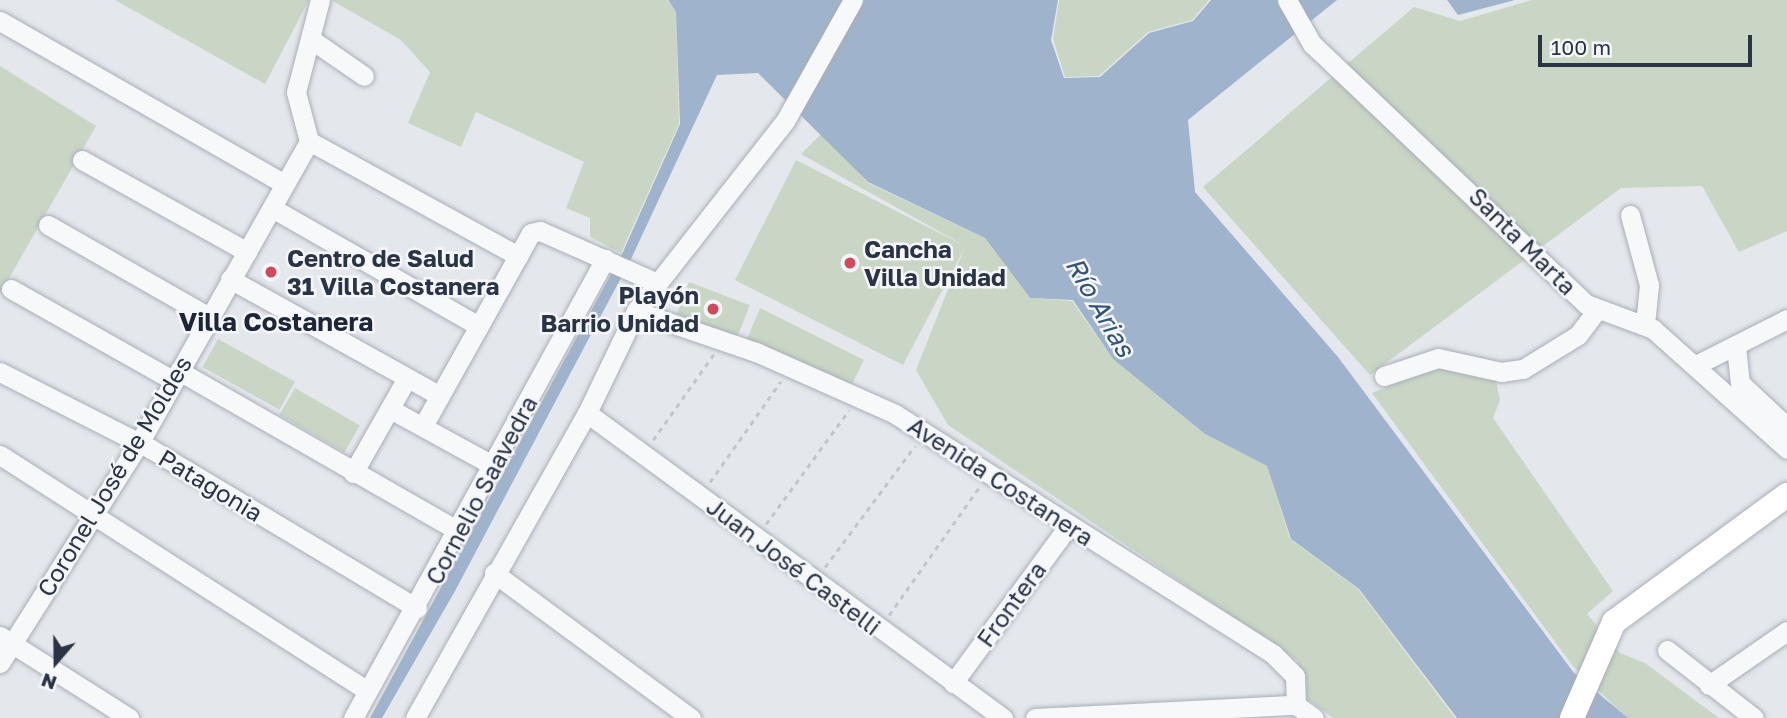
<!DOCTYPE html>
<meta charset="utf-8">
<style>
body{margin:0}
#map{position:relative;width:1787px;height:718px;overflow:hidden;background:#e4e7ec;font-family:"Golos Text",sans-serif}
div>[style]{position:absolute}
.green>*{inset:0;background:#c9d6c5;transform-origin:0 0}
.water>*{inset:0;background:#9fb4cc}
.path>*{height:2.5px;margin-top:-1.25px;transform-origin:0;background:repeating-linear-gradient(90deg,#c2c5cb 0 5px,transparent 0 10px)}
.roads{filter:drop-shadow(0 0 2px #a9aeb7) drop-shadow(0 0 2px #a9aeb7)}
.minor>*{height:19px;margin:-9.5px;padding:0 9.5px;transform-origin:9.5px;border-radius:9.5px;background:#f7f8fa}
.major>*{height:24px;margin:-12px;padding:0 12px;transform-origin:12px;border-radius:12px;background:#fff}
.dots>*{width:19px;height:19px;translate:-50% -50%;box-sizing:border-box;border:4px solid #f4f6f9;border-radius:50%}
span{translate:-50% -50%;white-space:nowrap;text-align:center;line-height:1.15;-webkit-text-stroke:5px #f4f6f9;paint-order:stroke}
.street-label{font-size:24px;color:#2b3445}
.poi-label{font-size:24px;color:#2b3445;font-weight:700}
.left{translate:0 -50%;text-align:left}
.right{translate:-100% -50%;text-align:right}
.water-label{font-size:26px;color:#34527a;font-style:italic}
.neighbourhood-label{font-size:26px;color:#1d2536;font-weight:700}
.north{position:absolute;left:21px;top:627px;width:70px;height:70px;-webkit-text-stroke:5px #f4f6f9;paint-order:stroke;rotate:200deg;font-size:19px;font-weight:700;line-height:28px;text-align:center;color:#2b3445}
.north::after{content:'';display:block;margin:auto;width:24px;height:32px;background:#2b3445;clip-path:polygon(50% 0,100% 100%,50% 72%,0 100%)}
.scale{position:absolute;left:1538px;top:35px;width:214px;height:32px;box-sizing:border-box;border:4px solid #2b3445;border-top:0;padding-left:9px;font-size:21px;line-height:24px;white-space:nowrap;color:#2b3445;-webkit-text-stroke:5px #f4f6f9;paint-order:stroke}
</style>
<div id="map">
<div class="green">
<i style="clip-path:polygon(115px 0,309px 0,265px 84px)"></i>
<i style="clip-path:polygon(331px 0,667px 0,676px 12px,679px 124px,621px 253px,590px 237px,590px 218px,566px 208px,584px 162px,476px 112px,461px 147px,408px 123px,430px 72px,401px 40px)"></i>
<i style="clip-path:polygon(1059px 0,1209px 0,1192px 20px,1148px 32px,1099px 76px,1065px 77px,1053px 39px)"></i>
<i style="clip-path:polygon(1532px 0,1787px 0,1787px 231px,1739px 252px,1702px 186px,1621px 188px,1370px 375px,1203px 187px,1414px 7px,1460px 21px)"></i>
<i style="clip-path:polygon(0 66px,96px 126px,0 294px)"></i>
<i style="clip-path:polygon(823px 132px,868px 183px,985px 238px,1030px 298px,1072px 301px,1113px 359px,1205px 434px,1267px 466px,1290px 539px,1358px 589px,1455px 718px,1333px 718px,1308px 699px,1297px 660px,948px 425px,916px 370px,964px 249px,903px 365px,735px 280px,796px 160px,965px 246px,801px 154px)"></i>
<i style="left:689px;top:282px;width:65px;height:34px;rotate:21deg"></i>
<i style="clip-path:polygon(760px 308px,864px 360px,852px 384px,747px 339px)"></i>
<i style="left:218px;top:339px;width:88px;height:32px;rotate:29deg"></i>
<i style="clip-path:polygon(1443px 363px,1495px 376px,1500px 400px,1493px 418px,1613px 591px,1587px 614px,1620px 653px,1645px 663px,1719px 718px,1627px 718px,1572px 665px,1372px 393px)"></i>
<i style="left:295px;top:388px;width:75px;height:31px;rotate:30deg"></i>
</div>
<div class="water">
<i style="clip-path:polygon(668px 0,1058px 0,1051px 40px,1064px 78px,1100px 77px,1149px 33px,1193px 21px,1211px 0,1337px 0,1188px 120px,1195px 192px,1338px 357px,1574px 673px,1628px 718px,1457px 718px,1359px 589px,1291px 539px,1267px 466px,1205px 434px,1113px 359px,1073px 300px,1030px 298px,985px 238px,868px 182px,758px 73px,717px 75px,631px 259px,455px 591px,382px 718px,370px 718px,622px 254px,680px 124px,676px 12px)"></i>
<i style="clip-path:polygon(1447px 0,1515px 0,1458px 15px)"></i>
</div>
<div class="path">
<i style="left:653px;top:440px;width:105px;rotate:-54.7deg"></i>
<i style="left:710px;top:482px;width:123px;rotate:-54.9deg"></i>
<i style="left:766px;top:524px;width:141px;rotate:-53.9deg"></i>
<i style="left:825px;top:567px;width:151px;rotate:-53.4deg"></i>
<i style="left:889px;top:615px;width:158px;rotate:-54.8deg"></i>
</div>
<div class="roads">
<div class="minor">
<i style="left:1287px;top:0;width:51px;rotate:60.4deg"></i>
<i style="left:1312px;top:44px;width:378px;rotate:43.5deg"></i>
<i style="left:1586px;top:304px;width:72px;rotate:20.5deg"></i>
<i style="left:1653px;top:329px;width:180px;rotate:41.8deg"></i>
<i style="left:0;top:21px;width:328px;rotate:29.8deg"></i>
<i style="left:312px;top:40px;width:63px;rotate:34.7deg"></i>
<i style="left:309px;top:141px;width:239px;rotate:28.8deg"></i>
<i style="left:309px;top:141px;width:51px;rotate:-104.9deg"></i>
<i style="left:296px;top:92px;width:95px;rotate:-75.4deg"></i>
<i style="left:82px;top:160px;width:189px;rotate:29.1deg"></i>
<i style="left:272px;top:208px;width:238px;rotate:29.7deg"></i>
<i style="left:1630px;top:215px;width:73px;rotate:74.8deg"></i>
<i style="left:1649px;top:285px;width:40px;rotate:95.7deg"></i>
<i style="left:48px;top:225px;width:185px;rotate:29.7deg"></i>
<i style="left:230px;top:279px;width:240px;rotate:29.1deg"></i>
<i style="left:11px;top:289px;width:187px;rotate:29.4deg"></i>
<i style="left:636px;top:311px;width:127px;rotate:18.9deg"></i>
<i style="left:756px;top:352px;width:152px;rotate:24deg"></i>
<i style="left:895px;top:414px;width:448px;rotate:32.4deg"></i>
<i style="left:1273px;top:654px;width:31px;rotate:45deg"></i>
<i style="left:1295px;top:676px;width:29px;rotate:88deg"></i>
<i style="left:1736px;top:346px;width:37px;rotate:84deg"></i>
<i style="left:1740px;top:383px;width:64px;rotate:43.1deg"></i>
<i style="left:1696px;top:365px;width:102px;rotate:-26.8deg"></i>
<i style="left:179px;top:371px;width:324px;rotate:29.8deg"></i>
<i style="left:0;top:372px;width:169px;rotate:27deg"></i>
<i style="left:151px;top:449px;width:310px;rotate:30.9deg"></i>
<i style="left:1384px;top:376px;width:57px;rotate:-18.4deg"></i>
<i style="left:1438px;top:358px;width:65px;rotate:12.5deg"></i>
<i style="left:1501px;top:372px;width:22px;rotate:-8deg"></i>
<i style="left:1523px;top:369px;width:65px;rotate:-31.7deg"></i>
<i style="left:1578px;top:335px;width:31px;rotate:-53deg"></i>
<i style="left:390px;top:409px;width:119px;rotate:28.7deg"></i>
<i style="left:587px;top:413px;width:516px;rotate:36.25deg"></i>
<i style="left:423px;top:426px;width:221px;rotate:-60.8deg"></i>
<i style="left:531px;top:233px;width:9px;rotate:-13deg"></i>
<i style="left:540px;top:231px;width:126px;rotate:23.9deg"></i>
<i style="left:0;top:455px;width:437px;rotate:32.7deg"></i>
<i style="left:353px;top:473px;width:109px;rotate:-60.4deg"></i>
<i style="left:494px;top:573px;width:245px;rotate:36.4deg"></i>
<i style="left:0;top:636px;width:153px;rotate:32.4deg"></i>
<i style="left:1667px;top:650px;width:110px;rotate:38deg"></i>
<i style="left:0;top:663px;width:258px;rotate:-57.7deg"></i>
<i style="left:138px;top:445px;width:349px;rotate:-60.6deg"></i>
<i style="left:953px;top:683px;width:196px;rotate:-53.7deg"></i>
<i style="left:1709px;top:685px;width:95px;rotate:-34.7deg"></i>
<i style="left:1296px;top:705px;width:22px;rotate:36deg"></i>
<i style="left:353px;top:718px;width:524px;rotate:-61.23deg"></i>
<i style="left:415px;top:718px;width:350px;rotate:-60.6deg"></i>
<i style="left:587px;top:413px;width:113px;rotate:-64.3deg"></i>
<i style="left:636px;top:311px;width:241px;rotate:-51.9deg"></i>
<i style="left:785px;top:121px;width:139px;rotate:-60.7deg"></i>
<i style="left:1035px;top:718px;width:261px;rotate:-2.9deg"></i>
</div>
<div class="major">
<i style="left:1572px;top:718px;width:105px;rotate:-66.4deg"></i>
<i style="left:1614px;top:622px;width:215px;rotate:-36.3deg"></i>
</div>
</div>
<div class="dots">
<i style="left:850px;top:263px;background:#d1495b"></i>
<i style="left:271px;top:272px;background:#d1495b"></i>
<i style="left:713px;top:309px;background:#d1495b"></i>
</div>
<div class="street-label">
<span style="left:1523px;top:241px;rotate:45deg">Santa Marta</span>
<span style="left:114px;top:476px;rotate:-59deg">Coronel José de Moldes</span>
<span style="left:1001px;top:481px;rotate:33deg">Avenida Costanera</span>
<span style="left:211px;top:485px;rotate:31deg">Patagonia</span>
<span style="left:481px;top:490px;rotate:-62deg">Cornelio Saavedra</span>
<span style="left:794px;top:566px;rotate:37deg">Juan José Castelli</span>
<span style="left:1011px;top:604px;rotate:-54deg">Frontera</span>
</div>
<div class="poi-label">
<span class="left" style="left:864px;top:263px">Cancha<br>Villa Unidad</span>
<span class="left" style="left:287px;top:272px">Centro de Salud<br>31 Villa Costanera</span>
<span class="right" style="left:699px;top:309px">Playón<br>Barrio Unidad</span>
</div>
<div class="water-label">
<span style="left:1100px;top:307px;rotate:60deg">Río Arias</span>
</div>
<div class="neighbourhood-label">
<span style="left:276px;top:322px">Villa Costanera</span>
</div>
<div class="north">N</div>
<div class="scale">100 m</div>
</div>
